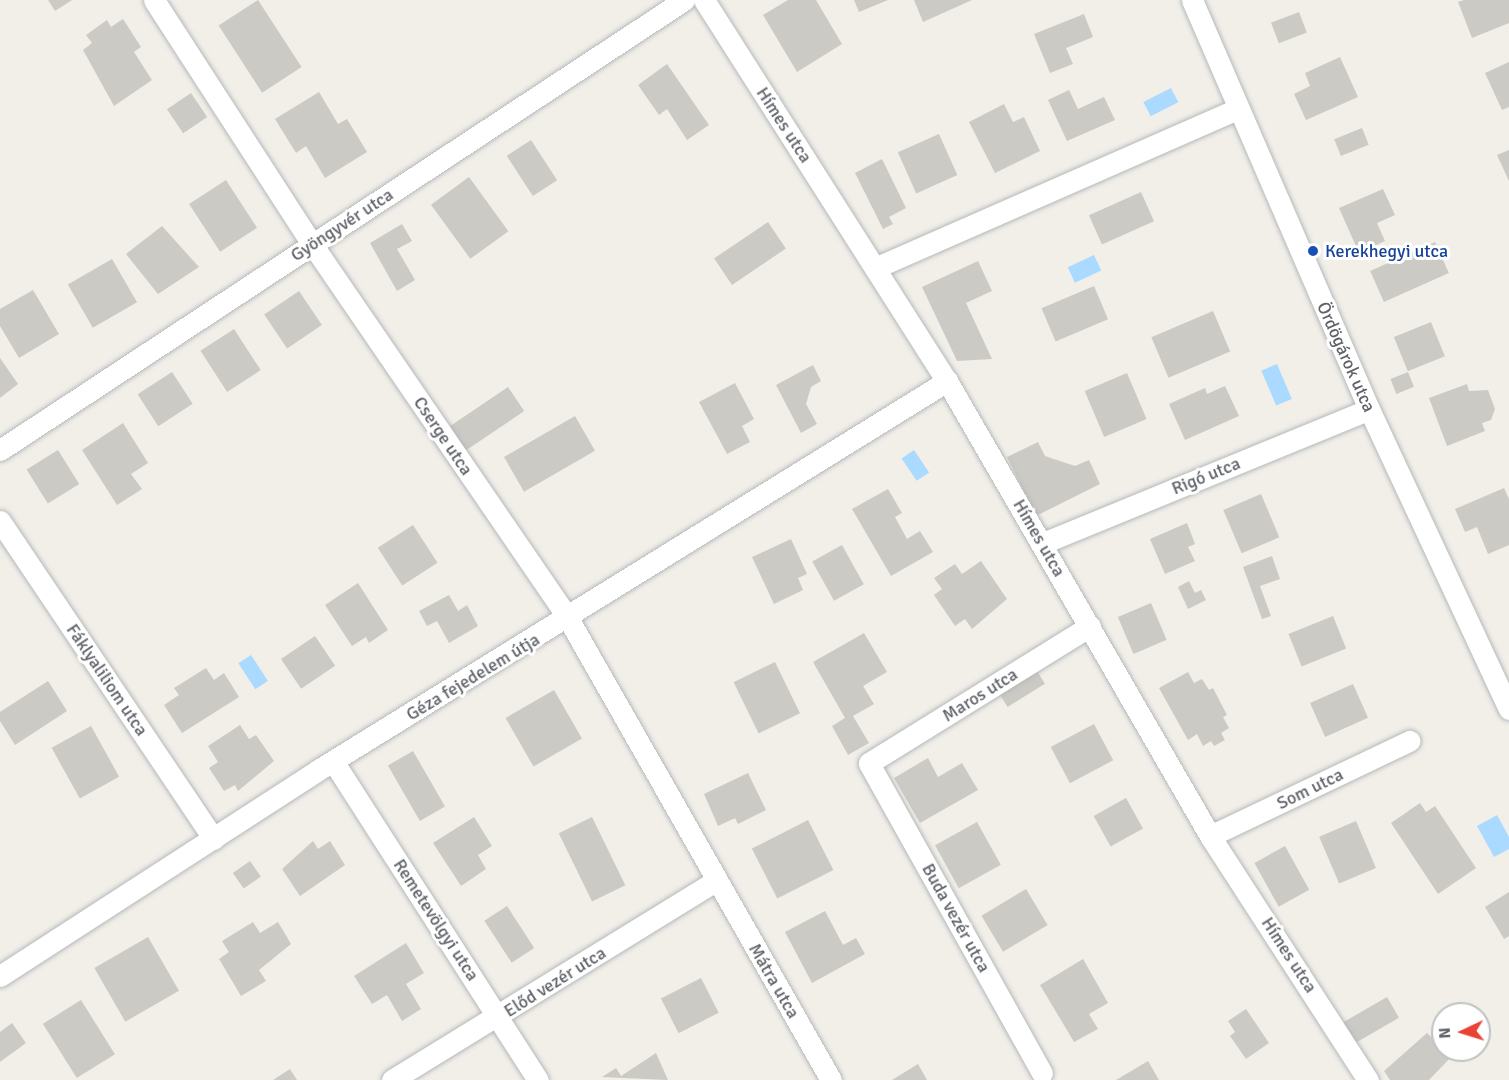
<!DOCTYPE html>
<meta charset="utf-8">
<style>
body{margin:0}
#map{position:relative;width:1509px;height:1080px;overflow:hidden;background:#f1efe8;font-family:Signika,sans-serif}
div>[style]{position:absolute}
.water>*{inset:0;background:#aadaff;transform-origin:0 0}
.building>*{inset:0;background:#cccac5;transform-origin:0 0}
.roads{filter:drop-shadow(0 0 2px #b5b8bc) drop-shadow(0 0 2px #b5b8bc)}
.street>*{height:21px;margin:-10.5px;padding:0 10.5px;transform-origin:10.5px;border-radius:10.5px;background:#fff}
.dots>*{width:16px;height:16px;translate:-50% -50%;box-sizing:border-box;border:3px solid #fff;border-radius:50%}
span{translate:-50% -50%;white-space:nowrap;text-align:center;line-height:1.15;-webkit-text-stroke:6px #fff;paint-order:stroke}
.street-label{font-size:18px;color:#5f6368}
.transit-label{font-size:18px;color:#164399}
.left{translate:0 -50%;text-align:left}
.north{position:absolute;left:1431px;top:1002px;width:60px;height:60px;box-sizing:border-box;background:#fff;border:2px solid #bfc1c3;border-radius:50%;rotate:266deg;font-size:16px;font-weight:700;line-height:24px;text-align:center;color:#5f6368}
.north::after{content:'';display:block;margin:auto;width:21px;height:27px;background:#ea4335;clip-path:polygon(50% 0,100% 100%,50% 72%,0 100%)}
</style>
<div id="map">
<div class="water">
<i style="left:1171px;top:88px;width:16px;height:31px;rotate:63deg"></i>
<i style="left:1094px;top:255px;width:17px;height:29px;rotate:65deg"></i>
<i style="left:1277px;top:364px;width:38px;height:17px;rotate:67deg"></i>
<i style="left:914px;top:450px;width:27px;height:15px;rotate:56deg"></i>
<i style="left:251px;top:655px;width:31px;height:15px;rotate:57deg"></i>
<i style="clip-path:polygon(1497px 815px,1509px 837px,1509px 849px,1494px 857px,1477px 826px)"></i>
</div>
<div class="building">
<i style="clip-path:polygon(48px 0,72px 0,55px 11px)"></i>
<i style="left:258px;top:0;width:80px;height:47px;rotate:57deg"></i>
<i style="clip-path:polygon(788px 0,816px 0,842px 44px,797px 72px,763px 15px)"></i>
<i style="clip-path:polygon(854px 0,888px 0,859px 12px)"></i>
<i style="clip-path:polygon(914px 0,972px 0,923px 22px)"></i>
<i style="clip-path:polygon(1464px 0,1509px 0,1509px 23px,1472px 38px,1458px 2px)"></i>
<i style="left:1299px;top:12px;width:22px;height:30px;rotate:69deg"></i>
<i style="clip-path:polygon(1084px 14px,1093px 37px,1066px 48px,1073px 64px,1050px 73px,1034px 34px)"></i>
<i style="clip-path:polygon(123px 19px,141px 47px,134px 52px,152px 80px,114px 106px,83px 50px,92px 43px,86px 35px,107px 20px,111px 27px)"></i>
<i style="clip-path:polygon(1340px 57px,1358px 97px,1306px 120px,1294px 94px,1310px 86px,1305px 73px)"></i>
<i style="clip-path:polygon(1509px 62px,1509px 107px,1502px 110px,1485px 73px)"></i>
<i style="clip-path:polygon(667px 64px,709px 125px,687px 140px,667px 109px,659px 115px,638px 85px)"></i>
<i style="clip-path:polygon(1069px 90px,1078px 109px,1104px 97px,1115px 120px,1067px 141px,1048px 100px)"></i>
<i style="clip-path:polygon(319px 92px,338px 124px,347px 119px,367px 152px,325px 178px,306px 146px,296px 153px,275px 119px)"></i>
<i style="left:191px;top:93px;width:29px;height:29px;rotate:56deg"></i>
<i style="clip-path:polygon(1004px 104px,1013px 122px,1024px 117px,1040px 151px,995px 173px,969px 122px)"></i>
<i style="left:1362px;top:128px;width:18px;height:30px;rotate:68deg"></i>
<i style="left:939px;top:134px;width:45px;height:45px;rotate:66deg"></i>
<i style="left:531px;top:140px;width:48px;height:29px;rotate:57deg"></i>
<i style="clip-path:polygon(1509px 150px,1509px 181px,1497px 155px)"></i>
<i style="clip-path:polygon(882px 159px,906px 208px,889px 217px,893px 224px,883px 229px,855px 173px)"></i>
<i style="left:469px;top:177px;width:67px;height:47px;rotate:54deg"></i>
<i style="left:226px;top:180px;width:57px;height:44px;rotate:57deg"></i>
<i style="clip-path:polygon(1383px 189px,1395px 215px,1377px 223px,1385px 241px,1359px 253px,1339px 208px)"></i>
<i style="left:1141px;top:192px;width:32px;height:57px;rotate:66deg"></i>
<i style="left:768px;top:222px;width:32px;height:65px;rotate:56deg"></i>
<i style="clip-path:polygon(402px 224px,412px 241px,397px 249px,415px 280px,397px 291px,370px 243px)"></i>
<i style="clip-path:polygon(162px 226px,199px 267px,158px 294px,126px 254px)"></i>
<i style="left:1435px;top:242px;width:34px;height:71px;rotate:66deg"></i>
<i style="left:112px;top:259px;width:50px;height:51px;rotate:60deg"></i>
<i style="clip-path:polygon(978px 261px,992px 291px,966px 303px,992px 359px,957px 361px,922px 287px)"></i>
<i style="left:1094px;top:286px;width:36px;height:57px;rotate:67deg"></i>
<i style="clip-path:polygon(33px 290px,59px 334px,19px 358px,0 326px,0 309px)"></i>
<i style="left:299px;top:291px;width:41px;height:42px;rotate:56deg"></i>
<i style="left:1213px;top:311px;width:44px;height:67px;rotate:67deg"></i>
<i style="left:1431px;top:322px;width:37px;height:40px;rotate:68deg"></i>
<i style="left:234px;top:329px;width:49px;height:40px;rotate:57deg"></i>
<i style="clip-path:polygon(0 358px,18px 384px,0 398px)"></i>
<i style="clip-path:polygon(813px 365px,821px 381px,811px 387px,806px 404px,817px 424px,801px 433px,776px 385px)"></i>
<i style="left:172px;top:372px;width:38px;height:41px;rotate:57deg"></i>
<i style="left:1408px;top:372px;width:16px;height:19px;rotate:68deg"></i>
<i style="left:1127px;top:373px;width:50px;height:46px;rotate:67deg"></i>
<i style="clip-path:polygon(735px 383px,754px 419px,742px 426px,750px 442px,727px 454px,699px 402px)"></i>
<i style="clip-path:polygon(1467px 384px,1469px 391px,1488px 390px,1495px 409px,1491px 420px,1482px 423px,1485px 431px,1447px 446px,1429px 398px)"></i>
<i style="clip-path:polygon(1225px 386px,1239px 416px,1185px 440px,1169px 404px,1205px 388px,1207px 394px)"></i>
<i style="left:508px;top:387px;width:29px;height:71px;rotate:56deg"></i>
<i style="left:575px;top:416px;width:40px;height:82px;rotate:60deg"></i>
<i style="clip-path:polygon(123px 423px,148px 463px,131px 474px,142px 489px,117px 505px,82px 450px)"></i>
<i style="clip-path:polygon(1038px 442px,1045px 456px,1075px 466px,1089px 460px,1100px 484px,1036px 516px,1007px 457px)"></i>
<i style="left:58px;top:450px;width:40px;height:37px;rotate:58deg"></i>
<i style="clip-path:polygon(1504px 488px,1509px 499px,1509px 545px,1488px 554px,1477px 527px,1465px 532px,1455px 509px)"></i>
<i style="clip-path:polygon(888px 489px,902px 513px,895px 517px,907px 539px,920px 531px,933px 552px,891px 576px,852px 509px)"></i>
<i style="left:1261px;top:494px;width:47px;height:41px;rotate:67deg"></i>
<i style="clip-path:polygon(1187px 523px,1195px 544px,1188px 547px,1195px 561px,1165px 574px,1150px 539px)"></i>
<i style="left:413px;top:525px;width:45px;height:42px;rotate:57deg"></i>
<i style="clip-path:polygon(791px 539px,807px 574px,798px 578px,803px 590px,774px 604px,752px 557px)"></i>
<i style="left:842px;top:545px;width:45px;height:34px;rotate:61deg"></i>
<i style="clip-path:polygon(1272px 556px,1280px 579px,1260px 586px,1271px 616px,1262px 619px,1243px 567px)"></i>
<i style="clip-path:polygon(981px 561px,1007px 599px,972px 629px,965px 619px,955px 626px,934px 595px,942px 589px,934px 578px,955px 564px,962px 574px)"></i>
<i style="clip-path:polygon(1189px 581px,1195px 593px,1201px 590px,1206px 600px,1188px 609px,1178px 587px)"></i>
<i style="clip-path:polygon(358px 583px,388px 630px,369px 643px,366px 637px,352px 646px,325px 605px)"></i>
<i style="clip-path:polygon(449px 595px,458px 611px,467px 605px,478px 626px,449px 643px,437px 621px,427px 626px,419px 611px)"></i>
<i style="left:1151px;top:603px;width:40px;height:36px;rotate:67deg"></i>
<i style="left:1333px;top:616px;width:35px;height:48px;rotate:68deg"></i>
<i style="clip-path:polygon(864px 633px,887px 672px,863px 686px,874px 704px,853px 716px,869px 743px,848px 755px,832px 726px,845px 718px,813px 662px)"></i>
<i style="left:315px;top:636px;width:36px;height:41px;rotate:56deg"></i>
<i style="left:775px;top:662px;width:57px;height:46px;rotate:64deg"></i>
<i style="clip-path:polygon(206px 668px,214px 680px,224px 673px,239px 697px,182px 733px,164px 705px,179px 695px,174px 688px)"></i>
<i style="left:1037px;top:671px;width:15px;height:44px;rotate:58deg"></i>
<i style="clip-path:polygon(1188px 672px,1194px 683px,1202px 679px,1209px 690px,1213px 688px,1227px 715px,1223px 717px,1229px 728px,1221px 733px,1225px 740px,1214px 746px,1211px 741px,1203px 746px,1197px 734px,1188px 740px,1159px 688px)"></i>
<i style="clip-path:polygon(48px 681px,67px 711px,15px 745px,0 721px,0 712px)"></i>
<i style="left:1353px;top:684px;width:37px;height:47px;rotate:66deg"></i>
<i style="left:554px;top:690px;width:56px;height:56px;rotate:60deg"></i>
<i style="left:1094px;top:724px;width:41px;height:49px;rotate:62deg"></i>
<i style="clip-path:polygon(240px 725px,249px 739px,256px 735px,274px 761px,238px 791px,235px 785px,224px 791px,209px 768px,218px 762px,208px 746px)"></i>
<i style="left:91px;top:726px;width:58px;height:45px;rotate:61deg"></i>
<i style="left:413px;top:751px;width:64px;height:29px;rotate:60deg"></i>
<i style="clip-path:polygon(928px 758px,938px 777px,962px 763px,978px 790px,920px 823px,894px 778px)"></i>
<i style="clip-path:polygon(748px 773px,766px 810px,738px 824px,735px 818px,718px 826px,704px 794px)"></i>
<i style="left:1126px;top:798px;width:35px;height:37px;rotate:61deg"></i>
<i style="clip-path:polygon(1420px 803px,1426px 812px,1435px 806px,1476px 868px,1438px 894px,1391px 823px)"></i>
<i style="clip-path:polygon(474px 817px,492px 846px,478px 855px,486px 869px,461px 886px,433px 843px)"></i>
<i style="left:592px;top:817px;width:76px;height:37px;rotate:64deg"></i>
<i style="left:808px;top:820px;width:56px;height:63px;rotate:63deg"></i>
<i style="left:1356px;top:821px;width:51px;height:40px;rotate:67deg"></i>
<i style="left:977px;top:822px;width:49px;height:48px;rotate:61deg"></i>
<i style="clip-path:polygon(313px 841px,318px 849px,330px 841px,345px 865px,300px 896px,282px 869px)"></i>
<i style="left:1285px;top:846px;width:50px;height:35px;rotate:61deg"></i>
<i style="left:250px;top:861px;width:19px;height:21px;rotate:55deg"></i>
<i style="left:1026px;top:889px;width:42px;height:52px;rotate:59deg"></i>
<i style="clip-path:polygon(1509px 892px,1509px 936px,1504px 939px,1485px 907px)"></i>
<i style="left:507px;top:906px;width:50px;height:27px;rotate:57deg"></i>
<i style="clip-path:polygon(825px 911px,843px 945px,856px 938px,865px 954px,812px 983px,785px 932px)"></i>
<i style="clip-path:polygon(253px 922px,260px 933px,278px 922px,291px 944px,259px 970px,266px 981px,241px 996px,219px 959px,229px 952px,222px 941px)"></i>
<i style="left:148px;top:937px;width:62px;height:62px;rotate:60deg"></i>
<i style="clip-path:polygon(406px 943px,424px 973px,406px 984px,421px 1009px,402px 1021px,387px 995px,372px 1004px,354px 976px)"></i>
<i style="clip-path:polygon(1083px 959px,1108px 1003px,1089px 1014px,1098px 1029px,1074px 1042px,1040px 985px)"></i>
<i style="left:701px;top:978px;width:39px;height:45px;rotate:63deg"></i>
<i style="left:1387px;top:997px;width:24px;height:52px;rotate:60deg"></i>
<i style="left:81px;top:1000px;width:64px;height:45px;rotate:58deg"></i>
<i style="clip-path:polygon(1246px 1009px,1269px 1043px,1246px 1059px,1230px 1036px,1235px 1032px,1228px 1021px)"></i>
<i style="clip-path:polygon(12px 1023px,26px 1043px,0 1062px,0 1032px)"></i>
<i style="clip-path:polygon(1427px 1033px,1452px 1056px,1429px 1080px,1390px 1080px,1384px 1071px)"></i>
<i style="clip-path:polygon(656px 1053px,668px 1080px,602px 1077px,616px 1068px,621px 1076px)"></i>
<i style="clip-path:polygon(1148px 1061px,1159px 1080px,1116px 1080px)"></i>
<i style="clip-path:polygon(918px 1064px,927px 1080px,892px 1080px)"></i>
<i style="clip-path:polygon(290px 1069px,297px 1080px,273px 1080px)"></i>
</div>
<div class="roads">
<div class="street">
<i style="left:154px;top:0;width:291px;rotate:57.1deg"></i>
<i style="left:312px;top:244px;width:455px;rotate:55.6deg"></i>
<i style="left:569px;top:620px;width:529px;rotate:60.34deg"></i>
<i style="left:704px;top:0;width:452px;rotate:57.5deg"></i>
<i style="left:947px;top:381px;width:526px;rotate:59.97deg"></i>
<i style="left:1210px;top:836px;width:291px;rotate:57.1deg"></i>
<i style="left:1192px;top:0;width:446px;rotate:66.6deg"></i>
<i style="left:1369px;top:409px;width:331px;rotate:65deg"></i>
<i style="left:875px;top:268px;width:396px;rotate:-23.7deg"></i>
<i style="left:0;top:450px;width:819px;rotate:-33.34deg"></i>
<i style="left:0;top:521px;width:383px;rotate:56.1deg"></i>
<i style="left:1043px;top:543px;width:352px;rotate:-22.3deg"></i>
<i style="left:333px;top:761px;width:379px;rotate:57.3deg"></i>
<i style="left:1210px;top:836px;width:221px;rotate:-25.5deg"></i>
<i style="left:0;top:976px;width:379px;rotate:-32.9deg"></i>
<i style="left:318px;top:770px;width:740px;rotate:-31.73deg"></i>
<i style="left:1042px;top:1073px;width:355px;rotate:-119.2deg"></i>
<i style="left:869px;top:763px;width:260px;rotate:-31.8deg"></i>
<i style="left:392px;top:1080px;width:380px;rotate:-31.6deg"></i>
</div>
</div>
<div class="dots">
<i style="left:1313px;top:251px;background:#1a4fb4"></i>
</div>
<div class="street-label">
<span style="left:784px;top:125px;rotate:57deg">Hímes utca</span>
<span style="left:342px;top:225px;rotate:-33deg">Gyöngyvér utca</span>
<span style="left:1346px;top:357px;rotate:66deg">Ördögárok utca</span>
<span style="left:443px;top:436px;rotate:56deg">Cserge utca</span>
<span style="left:1206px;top:476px;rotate:-22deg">Rigó utca</span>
<span style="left:1039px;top:538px;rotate:60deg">Hímes utca</span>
<span style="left:473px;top:677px;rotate:-31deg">Géza fejedelem útja</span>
<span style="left:107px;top:680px;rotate:56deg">Fáklyaliliom utca</span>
<span style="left:980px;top:695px;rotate:-32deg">Maros utca</span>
<span style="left:1310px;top:789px;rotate:-26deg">Som utca</span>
<span style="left:956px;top:918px;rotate:61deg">Buda vezér utca</span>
<span style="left:436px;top:920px;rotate:57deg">Remetevölgyi utca</span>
<span style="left:1289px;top:955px;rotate:57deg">Hímes utca</span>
<span style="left:774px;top:981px;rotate:60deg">Mátra utca</span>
<span style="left:555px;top:982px;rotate:-32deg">Előd vezér utca</span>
</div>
<div class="transit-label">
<span class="left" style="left:1325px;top:251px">Kerekhegyi utca</span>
</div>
<div class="north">N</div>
</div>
